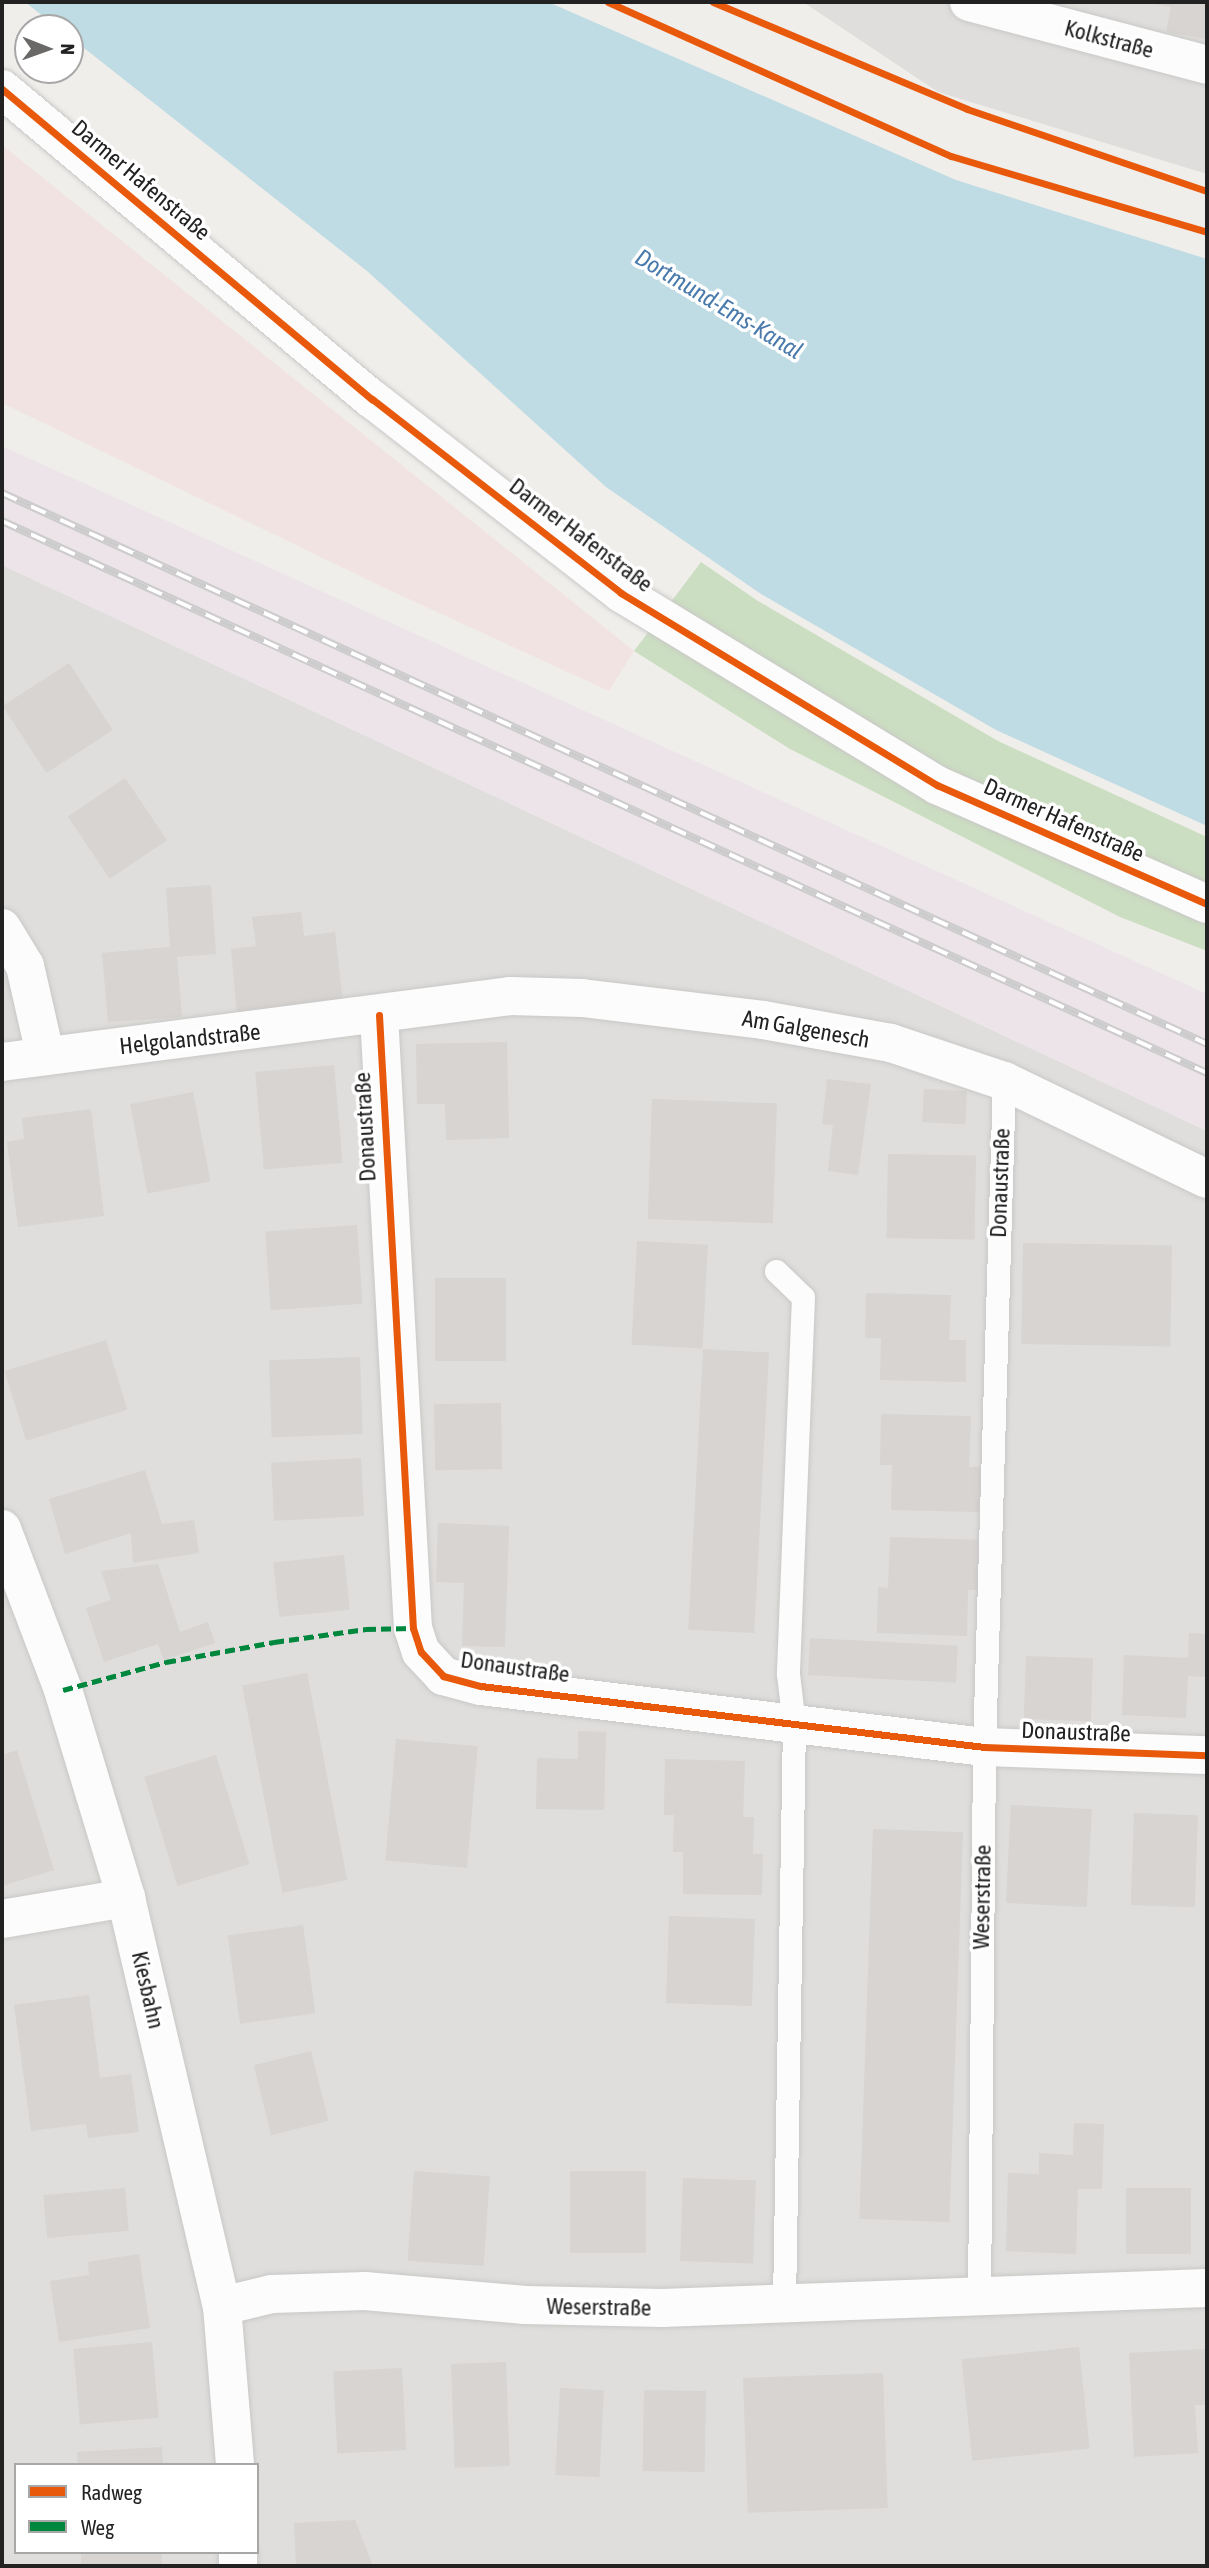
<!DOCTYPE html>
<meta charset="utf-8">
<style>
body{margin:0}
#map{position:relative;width:1209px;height:2568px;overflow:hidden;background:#f0eeeb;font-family:"Asap Condensed",sans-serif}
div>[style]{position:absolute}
.residential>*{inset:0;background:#dfdedc}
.commercial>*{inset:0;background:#f1e3e1}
.industrial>*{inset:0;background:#ede4e9}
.forest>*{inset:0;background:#cbdec1}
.water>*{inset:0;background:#bfdbe3}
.building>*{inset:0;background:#d7d4d2;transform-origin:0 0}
.roads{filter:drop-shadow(0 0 2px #c9c8c7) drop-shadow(0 0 2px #c9c8c7)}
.service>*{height:23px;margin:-11.5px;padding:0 11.5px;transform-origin:11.5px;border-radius:11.5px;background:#fdfcfc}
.minor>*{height:38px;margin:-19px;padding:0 19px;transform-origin:19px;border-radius:19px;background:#fdfcfc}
.rail>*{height:8px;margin-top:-4px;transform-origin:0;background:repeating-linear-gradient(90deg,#fff 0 16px,#ccc 0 32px);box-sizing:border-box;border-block:2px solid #ccc}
.quiet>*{height:5px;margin-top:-2.5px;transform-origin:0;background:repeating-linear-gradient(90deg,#00873e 0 10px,transparent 0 15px)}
.cycleway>*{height:7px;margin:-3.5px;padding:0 3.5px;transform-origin:3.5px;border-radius:3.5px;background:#e8590c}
span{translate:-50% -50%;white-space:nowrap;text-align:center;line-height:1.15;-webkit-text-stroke:7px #fff;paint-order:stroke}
.street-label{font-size:23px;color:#222}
.water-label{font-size:24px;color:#4a7aab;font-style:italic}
.frame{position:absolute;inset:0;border:4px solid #222;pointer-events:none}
.legend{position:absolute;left:14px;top:2463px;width:245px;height:91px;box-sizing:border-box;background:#fff;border:2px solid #a7a7a7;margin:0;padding:9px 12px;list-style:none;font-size:21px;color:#222}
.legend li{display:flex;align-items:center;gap:14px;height:35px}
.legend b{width:35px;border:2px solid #a7a7a7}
.north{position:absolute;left:14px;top:14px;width:70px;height:70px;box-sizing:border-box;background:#fff;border:2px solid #a7a7a7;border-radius:50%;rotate:91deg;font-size:19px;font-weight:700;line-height:28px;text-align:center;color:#222}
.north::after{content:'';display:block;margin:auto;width:24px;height:32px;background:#6a6968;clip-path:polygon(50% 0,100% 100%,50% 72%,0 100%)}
</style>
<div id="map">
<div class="residential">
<i style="clip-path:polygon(803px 2px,1207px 2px,1207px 174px,938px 92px)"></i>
<i style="clip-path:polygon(evenodd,2px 565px,1207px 1131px,1207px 2566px,2px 2566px,2px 565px,16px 2465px,257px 2465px,257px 2552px,16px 2552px,16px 2465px)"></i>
</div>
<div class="commercial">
<i style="clip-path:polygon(2px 145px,634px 651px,609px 691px,389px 590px,2px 403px)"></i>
</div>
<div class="industrial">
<i style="clip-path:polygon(2px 446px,1207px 994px,1207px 1131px,2px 565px)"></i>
</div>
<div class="forest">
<i style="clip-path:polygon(701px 562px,758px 601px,998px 741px,1207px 837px,1207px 951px,1120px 917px,790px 749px,634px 651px)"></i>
</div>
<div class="water">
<i style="clip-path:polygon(25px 2px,548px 2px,956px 180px,1207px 259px,1207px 826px,996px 730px,761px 594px,606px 487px,367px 271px,70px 37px,70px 28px,58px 28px)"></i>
</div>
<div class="building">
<i style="clip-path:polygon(1207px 2px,1207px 39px,1166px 32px,1171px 7px,1148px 3px)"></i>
<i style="left:69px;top:663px;width:80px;height:79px;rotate:57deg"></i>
<i style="left:125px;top:778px;width:75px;height:69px;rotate:56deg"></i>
<i style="clip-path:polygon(211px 885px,216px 954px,177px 957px,182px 1017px,108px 1022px,102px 953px,170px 947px,166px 888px)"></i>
<i style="clip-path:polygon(301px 912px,304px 936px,335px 932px,343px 1002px,237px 1013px,231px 949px,256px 946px,252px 917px)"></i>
<i style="clip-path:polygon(507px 1042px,509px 1138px,446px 1140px,445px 1104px,417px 1104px,416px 1044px)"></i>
<i style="left:334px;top:1065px;width:98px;height:79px;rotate:85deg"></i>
<i style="clip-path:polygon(827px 1079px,871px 1084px,858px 1175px,828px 1171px,833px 1125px,822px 1124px)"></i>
<i style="left:924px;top:1089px;width:43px;height:33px;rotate:3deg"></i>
<i style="left:193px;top:1092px;width:91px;height:64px;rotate:79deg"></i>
<i style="left:652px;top:1099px;width:125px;height:120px;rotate:2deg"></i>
<i style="clip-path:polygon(91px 1109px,104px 1216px,18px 1227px,7px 1142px,24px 1139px,22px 1118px)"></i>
<i style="left:888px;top:1154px;width:88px;height:84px;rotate:1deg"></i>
<i style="left:357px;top:1225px;width:79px;height:92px;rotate:86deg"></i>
<i style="left:637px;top:1241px;width:71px;height:104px;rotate:3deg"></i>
<i style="left:1023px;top:1243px;width:149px;height:101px;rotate:1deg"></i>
<i style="left:506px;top:1278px;width:83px;height:71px;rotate:90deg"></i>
<i style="clip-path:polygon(866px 1293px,951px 1295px,949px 1340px,966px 1340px,966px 1382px,880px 1380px,881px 1338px,865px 1338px)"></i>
<i style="left:106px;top:1340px;width:73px;height:106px;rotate:73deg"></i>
<i style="left:703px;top:1349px;width:66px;height:281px;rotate:3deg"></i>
<i style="left:360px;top:1357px;width:77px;height:91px;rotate:88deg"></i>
<i style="left:501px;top:1403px;width:66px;height:67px;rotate:89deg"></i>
<i style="clip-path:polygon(881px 1414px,971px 1416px,969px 1467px,983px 1467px,983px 1512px,891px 1510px,892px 1465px,880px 1465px)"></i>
<i style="left:361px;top:1458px;width:58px;height:90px;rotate:87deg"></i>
<i style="clip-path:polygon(145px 1470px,162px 1524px,194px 1520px,199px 1553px,133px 1563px,131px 1533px,65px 1554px,49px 1499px)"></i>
<i style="clip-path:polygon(438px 1523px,509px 1526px,505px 1647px,462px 1646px,464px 1583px,436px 1582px)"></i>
<i style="clip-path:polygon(890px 1537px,983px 1540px,981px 1590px,968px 1590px,967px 1636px,877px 1633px,878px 1587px,888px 1588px)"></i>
<i style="left:344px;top:1555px;width:55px;height:71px;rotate:84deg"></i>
<i style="clip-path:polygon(158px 1564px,180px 1632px,208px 1622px,215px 1643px,164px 1660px,158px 1644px,104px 1662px,86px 1608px,111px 1600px,101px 1571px)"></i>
<i style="clip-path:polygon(1189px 1633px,1207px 1634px,1207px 1677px,1188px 1676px,1186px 1718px,1122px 1715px,1124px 1655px,1188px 1658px)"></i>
<i style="left:810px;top:1638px;width:148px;height:37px;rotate:3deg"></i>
<i style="left:1026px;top:1656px;width:67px;height:63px;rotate:2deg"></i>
<i style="left:307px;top:1673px;width:211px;height:66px;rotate:79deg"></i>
<i style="clip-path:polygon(578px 1731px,606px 1732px,604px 1810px,536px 1809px,537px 1758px,578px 1759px)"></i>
<i style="left:396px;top:1739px;width:82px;height:122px;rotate:5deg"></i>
<i style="clip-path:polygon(17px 1750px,54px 1870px,2px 1886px,2px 1755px)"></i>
<i style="left:216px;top:1755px;width:114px;height:75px;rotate:73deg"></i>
<i style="clip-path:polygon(665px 1759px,745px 1761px,743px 1817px,754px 1817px,753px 1854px,763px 1854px,762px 1895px,683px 1894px,683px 1852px,673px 1852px,674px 1815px,664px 1815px)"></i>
<i style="left:1011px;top:1805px;width:81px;height:98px;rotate:3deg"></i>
<i style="left:1134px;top:1813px;width:64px;height:92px;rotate:2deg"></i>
<i style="left:873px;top:1829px;width:90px;height:390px;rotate:2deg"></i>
<i style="left:669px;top:1916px;width:86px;height:87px;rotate:2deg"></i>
<i style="left:303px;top:1925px;width:89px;height:76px;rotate:82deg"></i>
<i style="clip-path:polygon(89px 1995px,100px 2078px,131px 2074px,139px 2132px,88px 2138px,86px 2124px,31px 2131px,14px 2005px)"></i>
<i style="left:311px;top:2051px;width:72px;height:59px;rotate:76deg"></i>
<i style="clip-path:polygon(1074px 2123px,1104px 2124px,1102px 2189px,1078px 2189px,1076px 2254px,1006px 2251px,1008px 2173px,1039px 2174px,1039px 2153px,1073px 2155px)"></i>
<i style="left:414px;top:2171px;width:76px;height:90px;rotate:4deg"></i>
<i style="left:570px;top:2171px;width:76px;height:82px"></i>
<i style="left:683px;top:2178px;width:73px;height:83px;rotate:2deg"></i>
<i style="left:125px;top:2188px;width:43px;height:82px;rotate:85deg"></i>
<i style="left:1126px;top:2188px;width:65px;height:66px"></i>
<i style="clip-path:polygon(139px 2254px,150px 2328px,59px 2342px,50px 2281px,89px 2275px,88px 2262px)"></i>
<i style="left:152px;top:2342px;width:76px;height:79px;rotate:85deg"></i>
<i style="left:1079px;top:2347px;width:102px;height:118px;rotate:84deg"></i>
<i style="clip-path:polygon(1207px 2349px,1207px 2405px,1195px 2405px,1198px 2453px,1134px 2457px,1129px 2353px)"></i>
<i style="left:506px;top:2362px;width:104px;height:55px;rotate:88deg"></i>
<i style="left:402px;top:2368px;width:82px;height:69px;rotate:87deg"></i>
<i style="left:883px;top:2373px;width:135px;height:140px;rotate:88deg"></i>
<i style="left:560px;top:2388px;width:44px;height:87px;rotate:3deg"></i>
<i style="left:644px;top:2390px;width:62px;height:81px;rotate:1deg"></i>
<i style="clip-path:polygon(162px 2447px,163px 2465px,78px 2465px,77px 2452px)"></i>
<i style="clip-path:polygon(355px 2520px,373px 2566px,296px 2566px,294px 2523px)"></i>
<i style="left:81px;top:2552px;width:81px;height:14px"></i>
</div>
<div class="roads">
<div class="service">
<i style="left:776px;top:1271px;width:37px;rotate:44deg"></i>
<i style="left:803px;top:1297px;width:377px;rotate:92.3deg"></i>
<i style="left:788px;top:1674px;width:50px;rotate:83.2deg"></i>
<i style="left:794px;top:1724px;width:581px;rotate:90.99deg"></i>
<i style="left:979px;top:2300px;width:553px;rotate:-89.48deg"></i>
<i style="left:984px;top:1747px;width:666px;rotate:-88.28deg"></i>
</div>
<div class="minor">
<i style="left:969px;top:2px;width:246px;rotate:14.8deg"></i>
<i style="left:2px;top:89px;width:483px;rotate:40deg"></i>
<i style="left:372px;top:399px;width:316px;rotate:37.9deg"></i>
<i style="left:621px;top:593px;width:370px;rotate:31.3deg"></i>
<i style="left:937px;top:785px;width:295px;rotate:23.8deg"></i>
<i style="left:2px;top:928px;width:44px;rotate:58.8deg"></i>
<i style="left:25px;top:966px;width:90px;rotate:77.2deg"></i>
<i style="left:379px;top:1015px;width:614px;rotate:86.83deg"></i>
<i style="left:413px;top:1628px;width:25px;rotate:72deg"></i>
<i style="left:421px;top:1652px;width:33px;rotate:47deg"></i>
<i style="left:443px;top:1676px;width:39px;rotate:15deg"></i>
<i style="left:481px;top:1686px;width:507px;rotate:6.91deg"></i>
<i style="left:984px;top:1747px;width:223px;rotate:2.1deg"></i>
<i style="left:2px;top:1062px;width:512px;rotate:-7.4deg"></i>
<i style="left:510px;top:996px;width:72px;rotate:1.6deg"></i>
<i style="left:582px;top:998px;width:182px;rotate:6.9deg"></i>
<i style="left:763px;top:1020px;width:130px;rotate:10.2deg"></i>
<i style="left:891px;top:1043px;width:119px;rotate:18.6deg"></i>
<i style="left:1004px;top:1081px;width:225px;rotate:25.8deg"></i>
<i style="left:2px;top:1529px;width:172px;rotate:69.2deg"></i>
<i style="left:63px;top:1690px;width:217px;rotate:73.1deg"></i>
<i style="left:126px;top:1898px;width:419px;rotate:76.8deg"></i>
<i style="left:222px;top:2306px;width:160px;rotate:85.3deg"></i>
<i style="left:2px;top:1919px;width:126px;rotate:-9.6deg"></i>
<i style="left:222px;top:2306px;width:51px;rotate:-13.5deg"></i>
<i style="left:272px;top:2294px;width:93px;rotate:-1.8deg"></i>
<i style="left:365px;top:2291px;width:161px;rotate:5deg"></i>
<i style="left:525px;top:2305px;width:137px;rotate:1.3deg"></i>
<i style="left:662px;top:2308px;width:545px;rotate:-2.1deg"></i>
<i style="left:238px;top:2552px;width:14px;rotate:90deg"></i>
</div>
</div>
<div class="rail">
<i style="left:2px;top:493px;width:1325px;rotate:24.57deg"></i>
<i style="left:2px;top:521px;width:1325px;rotate:24.61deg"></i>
</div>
<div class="quiet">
<i style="left:63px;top:1690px;width:107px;rotate:-15.2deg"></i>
<i style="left:166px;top:1662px;width:110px;rotate:-10.5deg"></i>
<i style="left:274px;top:1642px;width:93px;rotate:-8deg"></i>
<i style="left:366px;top:1629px;width:47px;rotate:-1.2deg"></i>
</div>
<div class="cycleway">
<i style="left:608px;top:2px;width:376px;rotate:24.2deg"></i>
<i style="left:951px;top:156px;width:267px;rotate:16.5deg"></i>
<i style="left:713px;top:2px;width:276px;rotate:22.8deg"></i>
<i style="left:967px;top:109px;width:254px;rotate:18.9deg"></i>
<i style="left:2px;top:89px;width:483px;rotate:40deg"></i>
<i style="left:372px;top:399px;width:316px;rotate:37.9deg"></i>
<i style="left:621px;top:593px;width:370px;rotate:31.3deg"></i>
<i style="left:937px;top:785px;width:295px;rotate:23.8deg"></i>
<i style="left:379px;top:1015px;width:614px;rotate:86.83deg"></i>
<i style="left:413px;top:1628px;width:25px;rotate:72deg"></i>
<i style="left:421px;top:1652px;width:33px;rotate:47deg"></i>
<i style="left:443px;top:1676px;width:39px;rotate:15deg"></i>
<i style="left:481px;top:1686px;width:507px;rotate:6.91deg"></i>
<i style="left:984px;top:1747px;width:223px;rotate:2.1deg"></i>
</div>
<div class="street-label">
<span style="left:1109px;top:39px;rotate:15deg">Kolkstraße</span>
<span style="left:141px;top:180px;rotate:40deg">Darmer Hafenstraße</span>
<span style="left:581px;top:535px;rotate:37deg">Darmer Hafenstraße</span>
<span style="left:1064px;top:820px;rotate:24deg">Darmer Hafenstraße</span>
<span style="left:806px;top:1029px;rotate:10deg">Am Galgenesch</span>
<span style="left:190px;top:1039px;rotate:-6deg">Helgolandstraße</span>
<span style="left:365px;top:1127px;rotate:-93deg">Donaustraße</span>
<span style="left:1000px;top:1183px;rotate:-88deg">Donaustraße</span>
<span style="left:515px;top:1667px;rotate:8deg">Donaustraße</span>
<span style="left:1076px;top:1732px;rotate:2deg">Donaustraße</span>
<span style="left:982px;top:1897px;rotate:-89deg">Weserstraße</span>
<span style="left:148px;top:1990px;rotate:77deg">Kiesbahn</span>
<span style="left:599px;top:2307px;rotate:1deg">Weserstraße</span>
</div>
<div class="water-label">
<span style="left:719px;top:304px;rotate:31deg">Dortmund-Ems-Kanal</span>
</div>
<div class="frame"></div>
<ul class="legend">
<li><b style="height:9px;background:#e8590c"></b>Radweg</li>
<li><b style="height:9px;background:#00873e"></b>Weg</li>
</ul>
<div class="north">N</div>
</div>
